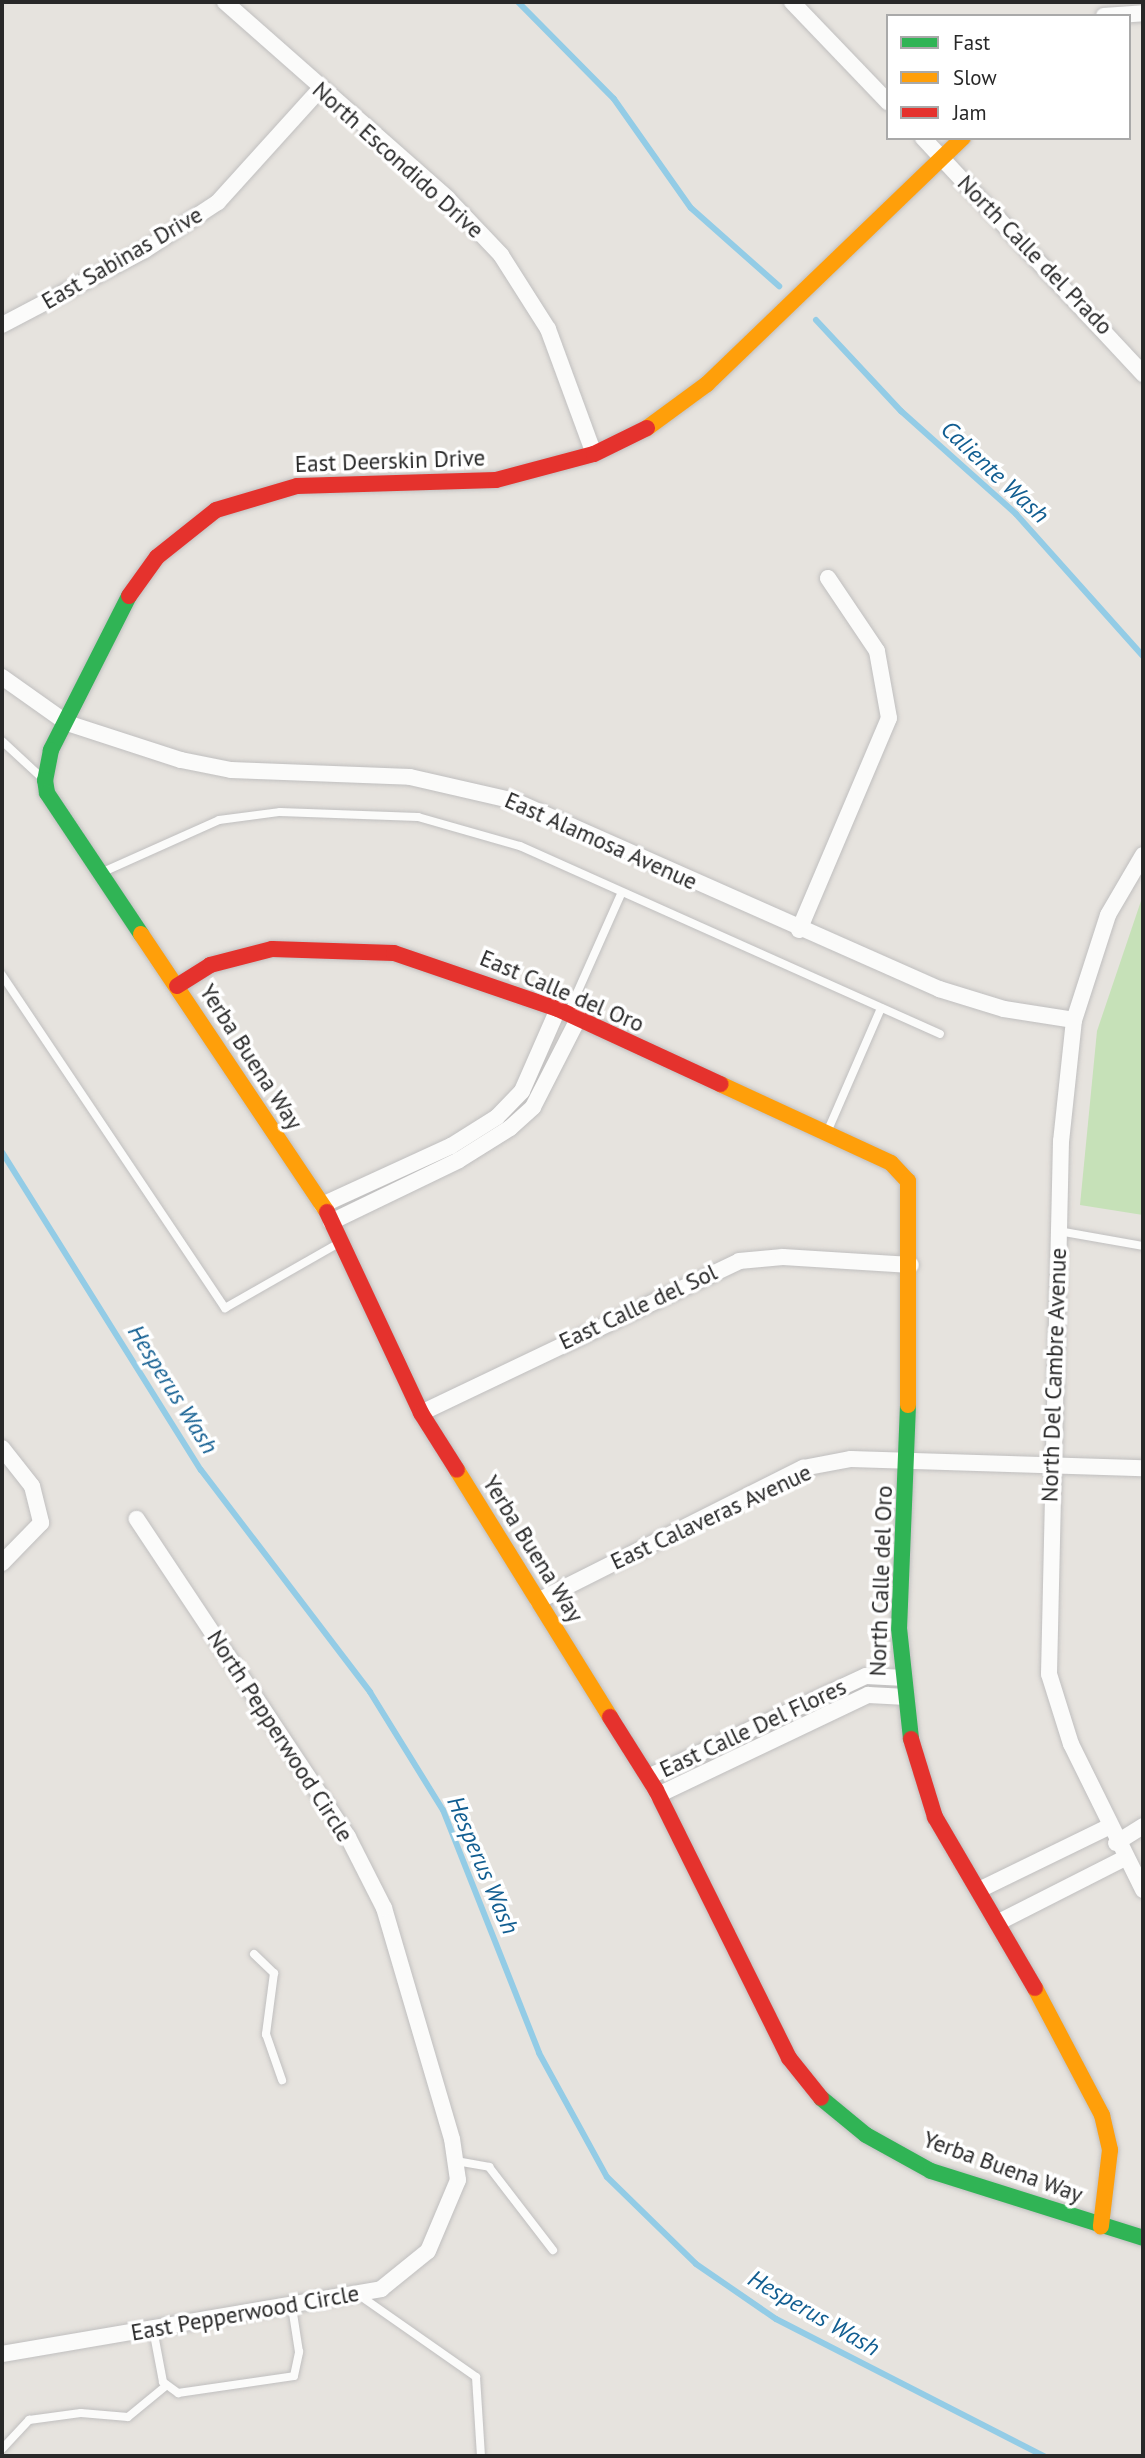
<!DOCTYPE html>
<style>
body{margin:0}
#map{position:relative;width:1145px;height:2458px;overflow:hidden;background:#e6e3de;font-family:"PT Sans",sans-serif}
div>[style]{position:absolute}
.green>*{inset:0;background:#c6e1b8}
.stream>*{height:6px;margin:-3px;padding:0 3px;transform-origin:3px;border-radius:3px;background:#93cce6}
.roads{filter:drop-shadow(0 0 2px #c0bfbf) drop-shadow(0 0 2px #c0bfbf)}
.lane>*{height:8px;margin:-4px;padding:0 4px;transform-origin:4px;border-radius:4px;background:#fbfbfa}
.street>*{height:16px;margin:-8px;padding:0 8px;transform-origin:8px;border-radius:8px;background:#fbfbfa}
.fast>*{height:16px;margin:-8px;padding:0 8px;transform-origin:8px;border-radius:8px;background:#30b455}
.slow>*{height:16px;margin:-8px;padding:0 8px;transform-origin:8px;border-radius:8px;background:#ff9f0a}
.jam>*{height:16px;margin:-8px;padding:0 8px;transform-origin:8px;border-radius:8px;background:#e5322d}
span{translate:-50% -50%;white-space:nowrap;text-align:center;line-height:1.15;-webkit-text-stroke:7px #fff;paint-order:stroke}
.street-label{font-size:23px;color:#282828}
.water-label{font-size:24px;color:#125e91;font-style:italic}
.frame{position:absolute;inset:0;border:4px solid #282828;pointer-events:none}
.legend{position:absolute;left:886px;top:14px;width:245px;height:126px;box-sizing:border-box;background:#fff;border:2px solid #a9a9a9;margin:0;padding:9px 12px;list-style:none;font-size:21px;color:#282828}
.legend li{display:flex;align-items:center;gap:14px;height:35px}
.legend b{width:35px;border:2px solid #a9a9a9}
</style>
<div id="map">
<div class="green">
<i style="clip-path:polygon(1143px 895px,1143px 1215px,1080px 1205px,1097px 1031px)"></i>
</div>
<div class="stream">
<i style="left:518px;top:2px;width:136px;rotate:45.3deg"></i>
<i style="left:614px;top:99px;width:133px;rotate:54.8deg"></i>
<i style="left:691px;top:208px;width:118px;rotate:41.6deg"></i>
<i style="left:816px;top:320px;width:125px;rotate:47deg"></i>
<i style="left:901px;top:411px;width:154px;rotate:41.8deg"></i>
<i style="left:1016px;top:514px;width:191px;rotate:48.2deg"></i>
<i style="left:2px;top:1152px;width:375px;rotate:58deg"></i>
<i style="left:201px;top:1470px;width:279px;rotate:52.7deg"></i>
<i style="left:370px;top:1692px;width:139px;rotate:58.3deg"></i>
<i style="left:443px;top:1810px;width:261px;rotate:68.4deg"></i>
<i style="left:539px;top:2053px;width:141px;rotate:61.3deg"></i>
<i style="left:607px;top:2177px;width:124px;rotate:44.3deg"></i>
<i style="left:696px;top:2264px;width:97px;rotate:34.5deg"></i>
<i style="left:776px;top:2319px;width:301px;rotate:27.1deg"></i>
</div>
<div class="roads">
<div class="lane">
<i style="left:2px;top:741px;width:54px;rotate:42.8deg"></i>
<i style="left:103px;top:872px;width:127px;rotate:-24.1deg"></i>
<i style="left:219px;top:820px;width:62px;rotate:-7.5deg"></i>
<i style="left:280px;top:812px;width:138px;rotate:2.1deg"></i>
<i style="left:418px;top:817px;width:106px;rotate:15.9deg"></i>
<i style="left:520px;top:846px;width:460px;rotate:24.1deg"></i>
<i style="left:2px;top:975px;width:401px;rotate:56.2deg"></i>
<i style="left:225px;top:1308px;width:131px;rotate:-29.7deg"></i>
<i style="left:569px;top:1011px;width:130px;rotate:-66deg"></i>
<i style="left:828px;top:1130px;width:133px;rotate:-66.5deg"></i>
<i style="left:1058px;top:1231px;width:86px;rotate:10deg"></i>
<i style="left:254px;top:1954px;width:28px;rotate:44deg"></i>
<i style="left:274px;top:1973px;width:62px;rotate:97.5deg"></i>
<i style="left:266px;top:2034px;width:49px;rotate:70.8deg"></i>
<i style="left:456px;top:2161px;width:34px;rotate:10deg"></i>
<i style="left:489px;top:2167px;width:105px;rotate:52.4deg"></i>
<i style="left:359px;top:2295px;width:143px;rotate:35deg"></i>
<i style="left:476px;top:2377px;width:79px;rotate:86.4deg"></i>
<i style="left:153px;top:2329px;width:54px;rotate:79.3deg"></i>
<i style="left:163px;top:2382px;width:19px;rotate:36deg"></i>
<i style="left:178px;top:2393px;width:117px;rotate:-8.3deg"></i>
<i style="left:294px;top:2376px;width:25px;rotate:-78deg"></i>
<i style="left:299px;top:2352px;width:46px;rotate:-98.8deg"></i>
<i style="left:2px;top:2449px;width:40px;rotate:-47deg"></i>
<i style="left:29px;top:2420px;width:52px;rotate:-7.7deg"></i>
<i style="left:81px;top:2413px;width:47px;rotate:4.9deg"></i>
<i style="left:128px;top:2417px;width:50px;rotate:-39.4deg"></i>
</div>
<div class="street">
<i style="left:225px;top:2px;width:296px;rotate:41.4deg"></i>
<i style="left:447px;top:198px;width:79px;rotate:46.5deg"></i>
<i style="left:501px;top:255px;width:88px;rotate:57.6deg"></i>
<i style="left:548px;top:329px;width:133px;rotate:69.8deg"></i>
<i style="left:792px;top:2px;width:139px;rotate:46.2deg"></i>
<i style="left:1104px;top:16px;width:39px;rotate:-4deg"></i>
<i style="left:923px;top:138px;width:323px;rotate:47deg"></i>
<i style="left:2px;top:325px;width:161px;rotate:-27.7deg"></i>
<i style="left:145px;top:250px;width:87px;rotate:-33.3deg"></i>
<i style="left:218px;top:202px;width:152px;rotate:-47.9deg"></i>
<i style="left:2px;top:677px;width:80px;rotate:35.3deg"></i>
<i style="left:67px;top:723px;width:120px;rotate:18deg"></i>
<i style="left:181px;top:760px;width:51px;rotate:11.3deg"></i>
<i style="left:231px;top:770px;width:179px;rotate:2.2deg"></i>
<i style="left:410px;top:777px;width:108px;rotate:12.9deg"></i>
<i style="left:515px;top:801px;width:464px;rotate:23.9deg"></i>
<i style="left:939px;top:989px;width:68px;rotate:17.1deg"></i>
<i style="left:1004px;top:1009px;width:71px;rotate:8.9deg"></i>
<i style="left:1143px;top:855px;width:69px;rotate:120.3deg"></i>
<i style="left:1108px;top:915px;width:110px;rotate:107.9deg"></i>
<i style="left:1074px;top:1020px;width:122px;rotate:96.1deg"></i>
<i style="left:1061px;top:1141px;width:533px;rotate:91.29deg"></i>
<i style="left:1049px;top:1674px;width:73px;rotate:72.6deg"></i>
<i style="left:1071px;top:1744px;width:163px;rotate:63.7deg"></i>
<i style="left:799px;top:930px;width:230px;rotate:-67deg"></i>
<i style="left:889px;top:718px;width:68px;rotate:-100.2deg"></i>
<i style="left:877px;top:651px;width:88px;rotate:-123.9deg"></i>
<i style="left:322px;top:1205px;width:142px;rotate:-24.6deg"></i>
<i style="left:451px;top:1146px;width:54px;rotate:-32.2deg"></i>
<i style="left:497px;top:1117px;width:36px;rotate:-46deg"></i>
<i style="left:522px;top:1091px;width:90px;rotate:-66.3deg"></i>
<i style="left:331px;top:1222px;width:142px;rotate:-25.8deg"></i>
<i style="left:459px;top:1160px;width:60px;rotate:-32.1deg"></i>
<i style="left:510px;top:1128px;width:31px;rotate:-42deg"></i>
<i style="left:533px;top:1107px;width:99px;rotate:-62.9deg"></i>
<i style="left:421px;top:1413px;width:352px;rotate:-25.5deg"></i>
<i style="left:739px;top:1261px;width:44px;rotate:-5.2deg"></i>
<i style="left:783px;top:1257px;width:128px;rotate:3.6deg"></i>
<i style="left:2px;top:1448px;width:48px;rotate:51.7deg"></i>
<i style="left:32px;top:1486px;width:38px;rotate:76deg"></i>
<i style="left:41px;top:1523px;width:56px;rotate:134.3deg"></i>
<i style="left:538px;top:1601px;width:297px;rotate:-26.7deg"></i>
<i style="left:803px;top:1468px;width:49px;rotate:-10.6deg"></i>
<i style="left:851px;top:1459px;width:292px;rotate:1.8deg"></i>
<i style="left:648px;top:1777px;width:240px;rotate:-24.9deg"></i>
<i style="left:866px;top:1676px;width:34px;rotate:3deg"></i>
<i style="left:658px;top:1795px;width:233px;rotate:-25.5deg"></i>
<i style="left:868px;top:1695px;width:34px;rotate:3deg"></i>
<i style="left:1116px;top:1843px;width:32px;rotate:-32deg"></i>
<i style="left:981px;top:1889px;width:141px;rotate:-26deg"></i>
<i style="left:999px;top:1922px;width:141px;rotate:-26.9deg"></i>
<i style="left:2px;top:2354px;width:385px;rotate:-9.7deg"></i>
<i style="left:381px;top:2289px;width:60px;rotate:-39deg"></i>
<i style="left:428px;top:2251px;width:77px;rotate:-67.1deg"></i>
<i style="left:458px;top:2180px;width:41px;rotate:-98.3deg"></i>
<i style="left:452px;top:2139px;width:241px;rotate:-106.4deg"></i>
<i style="left:384px;top:1908px;width:80px;rotate:-116.9deg"></i>
<i style="left:348px;top:1837px;width:382px;rotate:-123.6deg"></i>
</div>
<div class="fast">
<i style="left:129px;top:596px;width:173px;rotate:116.9deg"></i>
<i style="left:51px;top:750px;width:31px;rotate:101deg"></i>
<i style="left:45px;top:780px;width:13px;rotate:81deg"></i>
<i style="left:47px;top:793px;width:169px;rotate:56.3deg"></i>
<i style="left:908px;top:1405px;width:223px;rotate:92.3deg"></i>
<i style="left:899px;top:1628px;width:112px;rotate:83.8deg"></i>
<i style="left:821px;top:2098px;width:58px;rotate:39.4deg"></i>
<i style="left:866px;top:2135px;width:74px;rotate:29deg"></i>
<i style="left:931px;top:2171px;width:222px;rotate:17.5deg"></i>
</div>
<div class="slow">
<i style="left:647px;top:428px;width:74px;rotate:-36.3deg"></i>
<i style="left:707px;top:384px;width:355px;rotate:-43.9deg"></i>
<i style="left:141px;top:934px;width:334px;rotate:56.2deg"></i>
<i style="left:720px;top:1084px;width:188px;rotate:24.8deg"></i>
<i style="left:891px;top:1163px;width:25px;rotate:47deg"></i>
<i style="left:908px;top:1181px;width:224px;rotate:90deg"></i>
<i style="left:457px;top:1470px;width:291px;rotate:58.2deg"></i>
<i style="left:1035px;top:1988px;width:144px;rotate:62.2deg"></i>
<i style="left:1102px;top:2115px;width:36px;rotate:77deg"></i>
<i style="left:1110px;top:2150px;width:77px;rotate:96.8deg"></i>
</div>
<div class="jam">
<i style="left:129px;top:596px;width:48px;rotate:-54.3deg"></i>
<i style="left:157px;top:557px;width:75px;rotate:-38.5deg"></i>
<i style="left:216px;top:510px;width:84px;rotate:-16.5deg"></i>
<i style="left:297px;top:486px;width:199px;rotate:-1.7deg"></i>
<i style="left:496px;top:480px;width:101px;rotate:-14.9deg"></i>
<i style="left:594px;top:454px;width:59px;rotate:-26.1deg"></i>
<i style="left:177px;top:986px;width:39px;rotate:-32deg"></i>
<i style="left:210px;top:965px;width:64px;rotate:-14.5deg"></i>
<i style="left:272px;top:949px;width:122px;rotate:1.9deg"></i>
<i style="left:394px;top:953px;width:173px;rotate:18.9deg"></i>
<i style="left:558px;top:1009px;width:179px;rotate:24.8deg"></i>
<i style="left:327px;top:1212px;width:222px;rotate:64.9deg"></i>
<i style="left:421px;top:1413px;width:67px;rotate:57.7deg"></i>
<i style="left:610px;top:1717px;width:86px;rotate:57.8deg"></i>
<i style="left:656px;top:1790px;width:299px;rotate:63.6deg"></i>
<i style="left:789px;top:2058px;width:51px;rotate:51.3deg"></i>
<i style="left:911px;top:1739px;width:82px;rotate:72.9deg"></i>
<i style="left:935px;top:1817px;width:198px;rotate:59.7deg"></i>
</div>
</div>
<div class="street-label">
<span style="left:398px;top:160px;rotate:42deg">North Escondido Drive</span>
<span style="left:1035px;top:255px;rotate:46deg">North Calle del Prado</span>
<span style="left:122px;top:258px;rotate:-30deg">East Sabinas Drive</span>
<span style="left:390px;top:461px;rotate:-2deg">East Deerskin Drive</span>
<span style="left:601px;top:841px;rotate:24deg">East Alamosa Avenue</span>
<span style="left:562px;top:991px;rotate:23deg">East Calle del Oro</span>
<span style="left:251px;top:1057px;rotate:57deg">Yerba Buena Way</span>
<span style="left:638px;top:1307px;rotate:-25deg">East Calle del Sol</span>
<span style="left:1054px;top:1375px;rotate:-88deg">North Del Cambre Avenue</span>
<span style="left:711px;top:1517px;rotate:-25deg">East Calaveras Avenue</span>
<span style="left:533px;top:1549px;rotate:58deg">Yerba Buena Way</span>
<span style="left:881px;top:1581px;rotate:-88deg">North Calle del Oro</span>
<span style="left:753px;top:1728px;rotate:-25deg">East Calle Del Flores</span>
<span style="left:280px;top:1736px;rotate:57deg">North Pepperwood Circle</span>
<span style="left:1003px;top:2167px;rotate:20deg">Yerba Buena Way</span>
<span style="left:245px;top:2313px;rotate:-10deg">East Pepperwood Circle</span>
</div>
<div class="water-label">
<span style="left:995px;top:472px;rotate:43deg">Caliente Wash</span>
<span style="left:173px;top:1389px;rotate:58deg">Hesperus Wash</span>
<span style="left:483px;top:1865px;rotate:67deg">Hesperus Wash</span>
<span style="left:814px;top:2313px;rotate:30deg">Hesperus Wash</span>
</div>
<div class="frame"></div>
<ul class="legend">
<li><b style="height:9px;background:#30b455"></b>Fast</li>
<li><b style="height:9px;background:#ff9f0a"></b>Slow</li>
<li><b style="height:9px;background:#e5322d"></b>Jam</li>
</ul>
</div>
